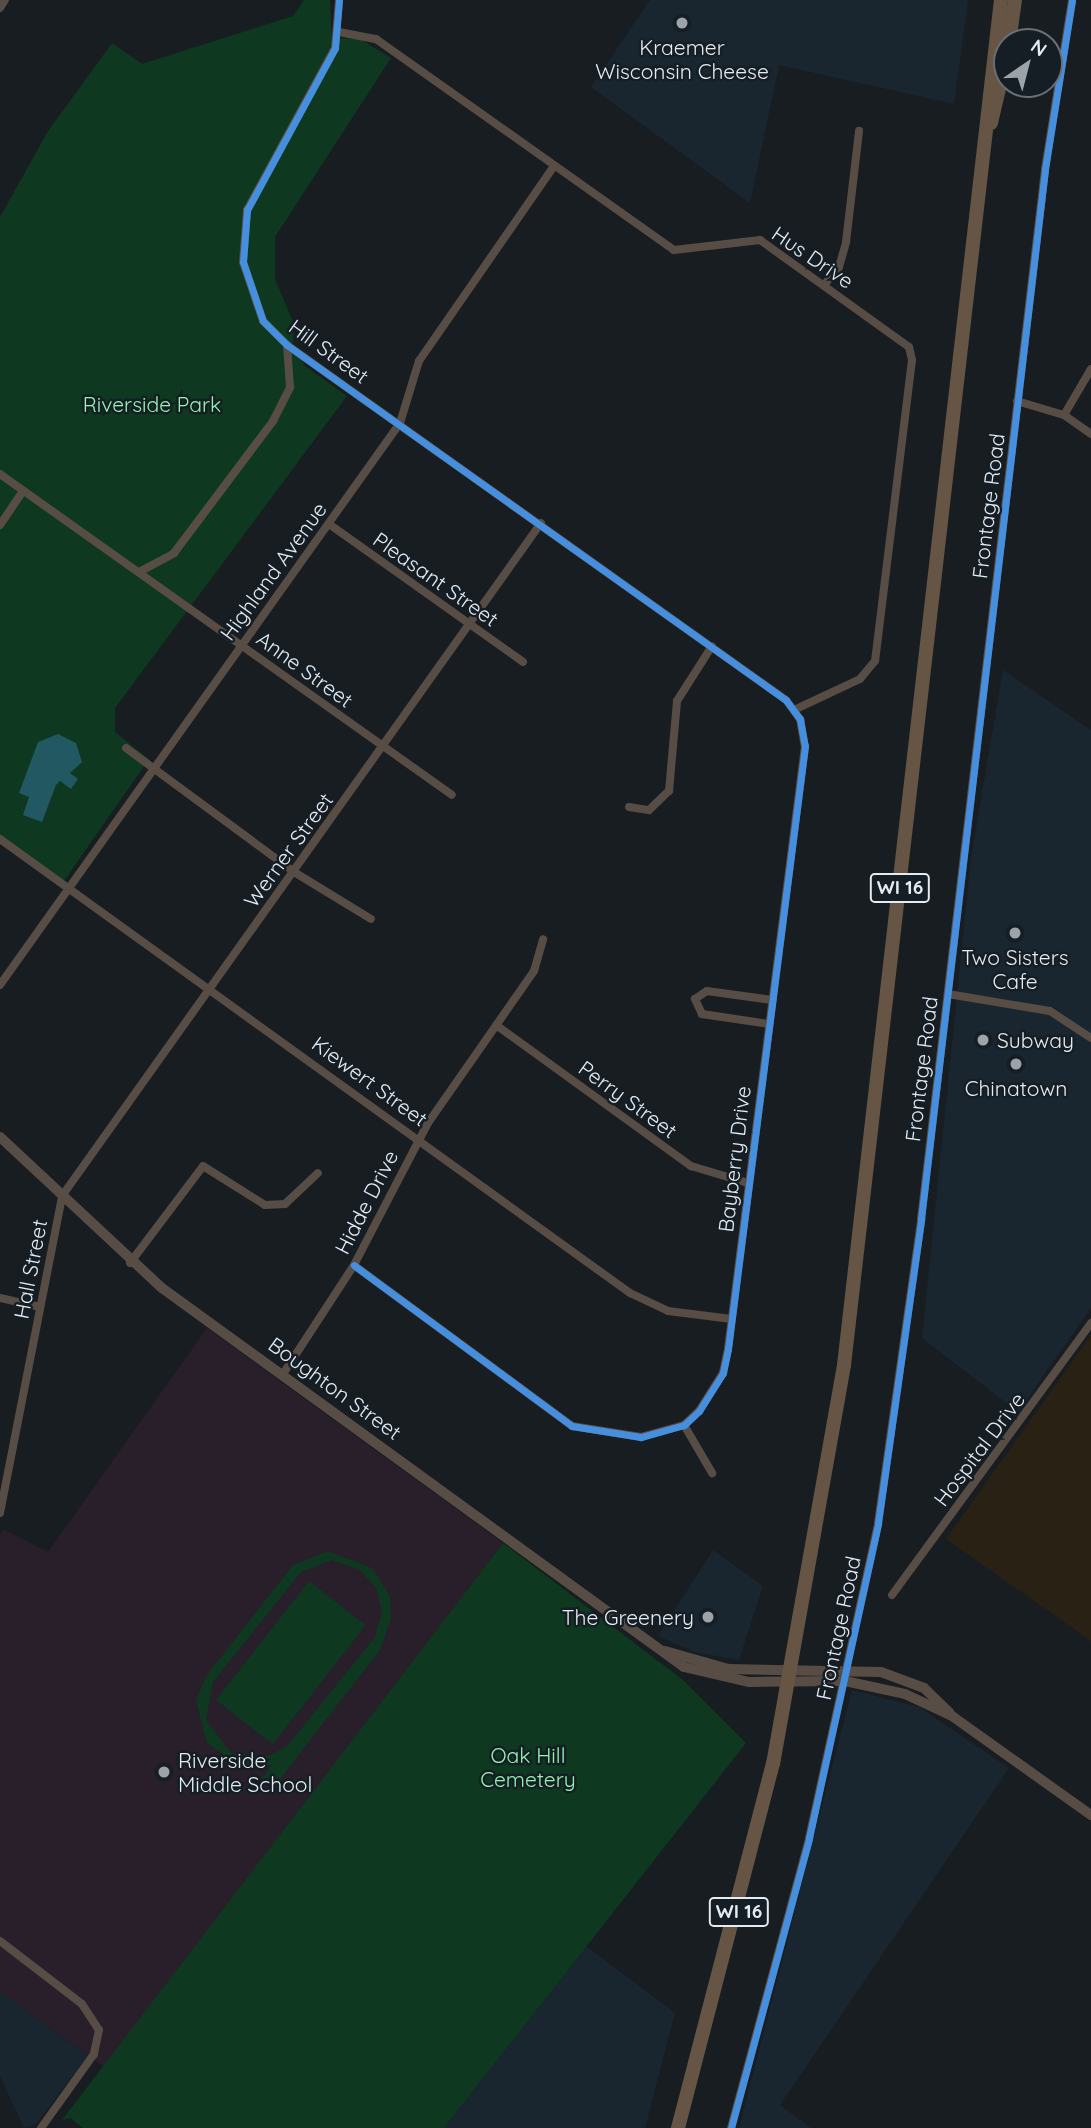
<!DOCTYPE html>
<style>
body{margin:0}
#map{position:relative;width:1091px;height:2128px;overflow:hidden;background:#181d22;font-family:Quicksand,sans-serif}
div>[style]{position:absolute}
.built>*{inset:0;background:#192630}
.education>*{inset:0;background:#281f2b}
.medical>*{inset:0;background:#2a2115}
.green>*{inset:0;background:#0e381f;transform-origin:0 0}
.water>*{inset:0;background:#215861}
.minor>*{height:8px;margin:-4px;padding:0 4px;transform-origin:4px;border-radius:4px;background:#574d45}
.tertiary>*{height:10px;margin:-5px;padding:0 5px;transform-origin:5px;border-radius:5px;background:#574d45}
.trunk>*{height:14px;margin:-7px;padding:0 7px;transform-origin:7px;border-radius:7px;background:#654}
.cycleway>*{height:7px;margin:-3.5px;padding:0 3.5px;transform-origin:3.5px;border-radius:3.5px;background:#468fdf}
.dots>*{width:19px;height:19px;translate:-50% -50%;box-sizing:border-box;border:4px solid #151e25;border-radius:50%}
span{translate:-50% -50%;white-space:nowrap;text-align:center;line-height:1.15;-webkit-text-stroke:5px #151e25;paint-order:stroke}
.shield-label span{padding:2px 5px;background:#151e25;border:2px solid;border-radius:5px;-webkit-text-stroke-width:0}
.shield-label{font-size:19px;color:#e5ebf0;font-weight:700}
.poi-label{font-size:21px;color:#e5ebf0}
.left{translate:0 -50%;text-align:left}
.right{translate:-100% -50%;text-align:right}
.street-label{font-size:21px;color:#e5ebf0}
.park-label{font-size:21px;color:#93f3ad}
.north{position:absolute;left:993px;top:28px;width:70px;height:70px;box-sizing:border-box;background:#151e25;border:2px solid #687076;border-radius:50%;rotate:35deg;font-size:19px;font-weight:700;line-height:28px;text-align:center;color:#e5ebf0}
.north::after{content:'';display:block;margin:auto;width:24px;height:32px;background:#9da3a8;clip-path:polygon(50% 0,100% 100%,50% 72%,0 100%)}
</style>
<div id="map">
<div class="built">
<i style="clip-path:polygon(650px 0,968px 0,954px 104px,779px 65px,750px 203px,591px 87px)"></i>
<i style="clip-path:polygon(1003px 670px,1091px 730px,1091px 1308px,1018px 1412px,922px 1338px,971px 858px)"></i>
<i style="clip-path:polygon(713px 1550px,763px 1586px,739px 1660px,694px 1652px,658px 1636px)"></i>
<i style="clip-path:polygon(852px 1690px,919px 1707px,1009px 1768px,780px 2105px,811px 2128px,739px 2128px)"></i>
<i style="clip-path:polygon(586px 1946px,675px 2013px,645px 2128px,444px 2128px)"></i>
<i style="clip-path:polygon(0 1992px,88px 2056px,36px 2124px,24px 2128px,0 2076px)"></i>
</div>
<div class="education">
<i style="clip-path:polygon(207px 1328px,503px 1543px,104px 2067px,0 1992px,0 1536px,3px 1529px,48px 1552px)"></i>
</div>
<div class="medical">
<i style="clip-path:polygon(1091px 1335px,1091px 1641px,946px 1539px)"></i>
</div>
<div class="green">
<i style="clip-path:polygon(304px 0,330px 0,332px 38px,360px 39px,391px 58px,275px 237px,275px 279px,294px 324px,293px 346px,305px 366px,347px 396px,115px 708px,115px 732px,149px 759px,64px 881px,0 837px,0 217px,48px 131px,112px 43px,142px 64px,293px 16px)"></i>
<i style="clip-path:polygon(503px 1543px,683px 1680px,746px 1743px,444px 2128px,83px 2128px,71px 2118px,62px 2120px)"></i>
<i style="clip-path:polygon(evenodd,328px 1551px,372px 1568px,390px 1596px,391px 1619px,380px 1650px,273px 1788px,261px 1780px,272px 1765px,238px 1765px,207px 1743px,196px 1701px,206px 1676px,293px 1565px,328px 1551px,332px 1560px,360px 1570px,376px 1588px,382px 1611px,375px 1637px,288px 1745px,269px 1756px,231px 1753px,206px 1720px,213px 1682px,301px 1572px,332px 1560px)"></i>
<i style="left:309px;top:1581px;width:72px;height:151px;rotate:38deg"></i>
</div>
<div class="water">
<i style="clip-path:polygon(58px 734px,76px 743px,82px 762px,70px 773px,78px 779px,71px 789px,60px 781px,56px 785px,42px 822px,23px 815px,29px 797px,19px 793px,38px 742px)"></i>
</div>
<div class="minor">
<i style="left:339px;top:0;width:48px;rotate:94.8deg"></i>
<i style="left:335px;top:48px;width:184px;rotate:118.5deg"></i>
<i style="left:247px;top:210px;width:52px;rotate:94.4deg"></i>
<i style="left:243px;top:262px;width:62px;rotate:71.3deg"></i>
<i style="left:263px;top:321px;width:34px;rotate:45deg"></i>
<i style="left:287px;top:345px;width:612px;rotate:35.43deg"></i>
<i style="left:786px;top:700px;width:24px;rotate:54deg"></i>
<i style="left:800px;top:719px;width:27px;rotate:80deg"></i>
<i style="left:805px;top:746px;width:608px;rotate:97.28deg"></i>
<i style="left:728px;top:1349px;width:25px;rotate:102deg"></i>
<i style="left:723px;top:1373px;width:45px;rotate:122.3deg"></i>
<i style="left:699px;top:1411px;width:21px;rotate:137deg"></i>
<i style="left:684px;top:1425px;width:45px;rotate:164.4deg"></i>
<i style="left:641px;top:1437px;width:70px;rotate:-170.9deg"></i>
<i style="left:572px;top:1426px;width:271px;rotate:-143.6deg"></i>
<i style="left:0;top:8px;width:9px;rotate:-58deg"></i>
<i style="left:339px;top:32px;width:38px;rotate:11deg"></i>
<i style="left:376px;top:39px;width:365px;rotate:35.3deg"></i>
<i style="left:674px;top:250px;width:87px;rotate:-6.6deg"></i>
<i style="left:760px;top:240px;width:183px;rotate:35.7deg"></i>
<i style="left:909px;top:347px;width:13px;rotate:77deg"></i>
<i style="left:912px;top:360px;width:303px;rotate:97deg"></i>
<i style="left:875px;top:661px;width:23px;rotate:130deg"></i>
<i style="left:860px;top:679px;width:71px;rotate:154.9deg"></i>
<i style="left:824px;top:285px;width:23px;rotate:-50deg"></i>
<i style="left:839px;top:267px;width:26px;rotate:-74deg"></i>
<i style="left:846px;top:242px;width:112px;rotate:-83.3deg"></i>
<i style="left:1017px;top:401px;width:49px;rotate:16.6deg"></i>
<i style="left:1064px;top:415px;width:33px;rotate:35deg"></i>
<i style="left:1064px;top:415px;width:53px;rotate:-59.6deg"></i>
<i style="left:0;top:474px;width:554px;rotate:35.38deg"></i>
<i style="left:329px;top:524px;width:238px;rotate:35.4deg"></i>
<i style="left:0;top:525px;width:41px;rotate:-55.9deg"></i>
<i style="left:139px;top:572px;width:40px;rotate:-28deg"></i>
<i style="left:174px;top:553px;width:165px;rotate:-53.1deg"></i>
<i style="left:273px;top:421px;width:38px;rotate:-63deg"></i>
<i style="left:290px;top:387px;width:42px;rotate:-94.1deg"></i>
<i style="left:126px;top:748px;width:209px;rotate:36.4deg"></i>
<i style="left:294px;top:872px;width:90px;rotate:31.4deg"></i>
<i style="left:629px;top:807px;width:20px;rotate:9deg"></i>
<i style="left:649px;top:810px;width:28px;rotate:-44deg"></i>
<i style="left:669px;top:791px;width:90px;rotate:-84.9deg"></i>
<i style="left:677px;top:701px;width:65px;rotate:-57.5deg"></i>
<i style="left:0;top:839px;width:777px;rotate:35.78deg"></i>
<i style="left:630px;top:1293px;width:42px;rotate:25.3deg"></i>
<i style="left:668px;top:1311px;width:64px;rotate:7.1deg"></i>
<i style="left:0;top:985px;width:690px;rotate:-54.56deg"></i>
<i style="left:400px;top:423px;width:65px;rotate:-73deg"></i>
<i style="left:419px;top:361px;width:237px;rotate:-55.3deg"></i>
<i style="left:948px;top:994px;width:103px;rotate:9.5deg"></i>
<i style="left:1050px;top:1011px;width:49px;rotate:33.4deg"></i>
<i style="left:769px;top:1024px;width:68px;rotate:-171.5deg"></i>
<i style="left:702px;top:1014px;width:17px;rotate:-115deg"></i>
<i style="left:695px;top:999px;width:14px;rotate:-34deg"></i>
<i style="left:707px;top:991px;width:66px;rotate:7.9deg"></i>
<i style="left:496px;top:1025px;width:241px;rotate:35.9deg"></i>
<i style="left:691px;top:1166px;width:59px;rotate:16.6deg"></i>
<i style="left:130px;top:1263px;width:121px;rotate:-53deg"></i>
<i style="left:203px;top:1166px;width:73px;rotate:32.2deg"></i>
<i style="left:265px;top:1205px;width:20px;rotate:-3deg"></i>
<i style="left:285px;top:1204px;width:45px;rotate:-43.2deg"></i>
<i style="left:0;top:1298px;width:41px;rotate:12.7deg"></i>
<i style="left:283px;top:1374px;width:130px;rotate:-56.9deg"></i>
<i style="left:354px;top:1265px;width:160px;rotate:-62.5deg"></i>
<i style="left:428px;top:1123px;width:185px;rotate:-55.1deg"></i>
<i style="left:534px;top:971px;width:33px;rotate:-74deg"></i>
<i style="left:684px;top:1425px;width:56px;rotate:59.7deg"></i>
<i style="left:0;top:1513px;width:323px;rotate:-78.9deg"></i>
<i style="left:62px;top:1196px;width:826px;rotate:-54.56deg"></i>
<i style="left:892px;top:1595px;width:337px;rotate:-53.8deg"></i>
<i style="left:0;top:1941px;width:103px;rotate:37.5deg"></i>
<i style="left:82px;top:2004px;width:31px;rotate:57deg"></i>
<i style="left:99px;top:2030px;width:25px;rotate:102deg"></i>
<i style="left:94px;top:2054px;width:91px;rotate:125.6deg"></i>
<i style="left:731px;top:2128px;width:300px;rotate:-74.9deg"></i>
<i style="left:809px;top:1838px;width:322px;rotate:-77.6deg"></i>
<i style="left:878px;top:1523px;width:307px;rotate:-81.9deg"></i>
<i style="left:921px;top:1219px;width:1057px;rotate:-83.26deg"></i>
<i style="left:1045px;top:169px;width:171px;rotate:-80.9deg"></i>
</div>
<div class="tertiary">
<i style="left:0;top:1137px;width:221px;rotate:43deg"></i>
<i style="left:162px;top:1288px;width:645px;rotate:35.98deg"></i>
<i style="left:684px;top:1667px;width:67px;rotate:13deg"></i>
<i style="left:749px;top:1682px;width:96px;rotate:-0.6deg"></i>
<i style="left:845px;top:1681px;width:61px;rotate:12.2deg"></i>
<i style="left:905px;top:1694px;width:52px;rotate:25.1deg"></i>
<i style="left:952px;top:1716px;width:171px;rotate:35.5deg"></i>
<i style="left:665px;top:1651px;width:66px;rotate:15.9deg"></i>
<i style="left:728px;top:1669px;width:153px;rotate:1.1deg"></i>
<i style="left:881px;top:1672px;width:46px;rotate:20.4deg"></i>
<i style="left:924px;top:1688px;width:35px;rotate:44deg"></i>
</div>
<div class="trunk">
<i style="left:1009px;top:42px;width:42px;rotate:-81.9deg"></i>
<i style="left:991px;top:123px;width:71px;rotate:-76.9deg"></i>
<i style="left:678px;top:2128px;width:376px;rotate:-75.4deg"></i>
<i style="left:773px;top:1764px;width:405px;rotate:-79.9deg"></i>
<i style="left:844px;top:1365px;width:1374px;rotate:-83.44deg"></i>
</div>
<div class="cycleway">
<i style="left:339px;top:0;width:48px;rotate:94.8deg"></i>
<i style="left:335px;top:48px;width:184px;rotate:118.5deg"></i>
<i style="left:247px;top:210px;width:52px;rotate:94.4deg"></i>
<i style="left:243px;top:262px;width:62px;rotate:71.3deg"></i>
<i style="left:263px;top:321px;width:34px;rotate:45deg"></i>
<i style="left:287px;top:345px;width:612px;rotate:35.43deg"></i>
<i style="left:786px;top:700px;width:24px;rotate:54deg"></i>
<i style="left:800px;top:719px;width:27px;rotate:80deg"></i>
<i style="left:805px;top:746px;width:608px;rotate:97.28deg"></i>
<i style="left:728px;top:1349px;width:25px;rotate:102deg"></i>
<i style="left:723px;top:1373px;width:45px;rotate:122.3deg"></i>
<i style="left:699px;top:1411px;width:21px;rotate:137deg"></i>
<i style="left:684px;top:1425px;width:45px;rotate:164.4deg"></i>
<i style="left:641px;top:1437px;width:70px;rotate:-170.9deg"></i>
<i style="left:572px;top:1426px;width:271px;rotate:-143.6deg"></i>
<i style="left:731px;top:2128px;width:300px;rotate:-74.9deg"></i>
<i style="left:809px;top:1838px;width:322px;rotate:-77.6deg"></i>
<i style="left:878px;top:1523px;width:307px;rotate:-81.9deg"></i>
<i style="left:921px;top:1219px;width:1057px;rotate:-83.26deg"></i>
<i style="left:1045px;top:169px;width:171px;rotate:-80.9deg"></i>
</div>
<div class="dots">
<i style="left:682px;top:23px;background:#9da3a8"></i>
<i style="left:1015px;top:933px;background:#9da3a8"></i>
<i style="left:983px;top:1040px;background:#9da3a8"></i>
<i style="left:1016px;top:1064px;background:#9da3a8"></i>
<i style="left:708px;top:1617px;background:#9da3a8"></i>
<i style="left:164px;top:1772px;background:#9da3a8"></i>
</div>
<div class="shield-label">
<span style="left:900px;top:888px">WI 16</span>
<span style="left:739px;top:1912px">WI 16</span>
</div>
<div class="poi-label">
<span style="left:682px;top:59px">Kraemer<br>Wisconsin Cheese</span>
<span style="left:1015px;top:969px">Two Sisters<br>Cafe</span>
<span class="left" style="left:997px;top:1040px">Subway</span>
<span style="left:1016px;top:1088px">Chinatown</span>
<span class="right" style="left:694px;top:1617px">The Greenery</span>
<span class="left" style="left:178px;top:1772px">Riverside<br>Middle School</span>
</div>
<div class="street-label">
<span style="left:813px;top:257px;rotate:34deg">Hus Drive</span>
<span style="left:329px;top:351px;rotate:36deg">Hill Street</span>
<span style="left:988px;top:506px;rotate:-83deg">Frontage Road</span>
<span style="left:273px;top:571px;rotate:-54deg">Highland Avenue</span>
<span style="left:436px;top:579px;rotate:35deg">Pleasant Street</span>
<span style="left:305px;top:669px;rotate:36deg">Anne Street</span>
<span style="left:288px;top:850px;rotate:-54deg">Werner Street</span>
<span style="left:921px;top:1069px;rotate:-83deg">Frontage Road</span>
<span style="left:370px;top:1081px;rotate:36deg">Kiewert Street</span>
<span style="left:628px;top:1099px;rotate:36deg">Perry Street</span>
<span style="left:734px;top:1159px;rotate:-83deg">Bayberry Drive</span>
<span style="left:366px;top:1202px;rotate:-63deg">Hidde Drive</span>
<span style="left:30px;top:1269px;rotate:-79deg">Hall Street</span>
<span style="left:335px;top:1388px;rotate:36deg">Boughton Street</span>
<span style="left:979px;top:1449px;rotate:-53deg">Hospital Drive</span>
<span style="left:838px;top:1628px;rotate:-78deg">Frontage Road</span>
</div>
<div class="park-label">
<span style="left:152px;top:404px">Riverside Park</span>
<span style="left:528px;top:1767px">Oak Hill<br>Cemetery</span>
</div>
<div class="north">N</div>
</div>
